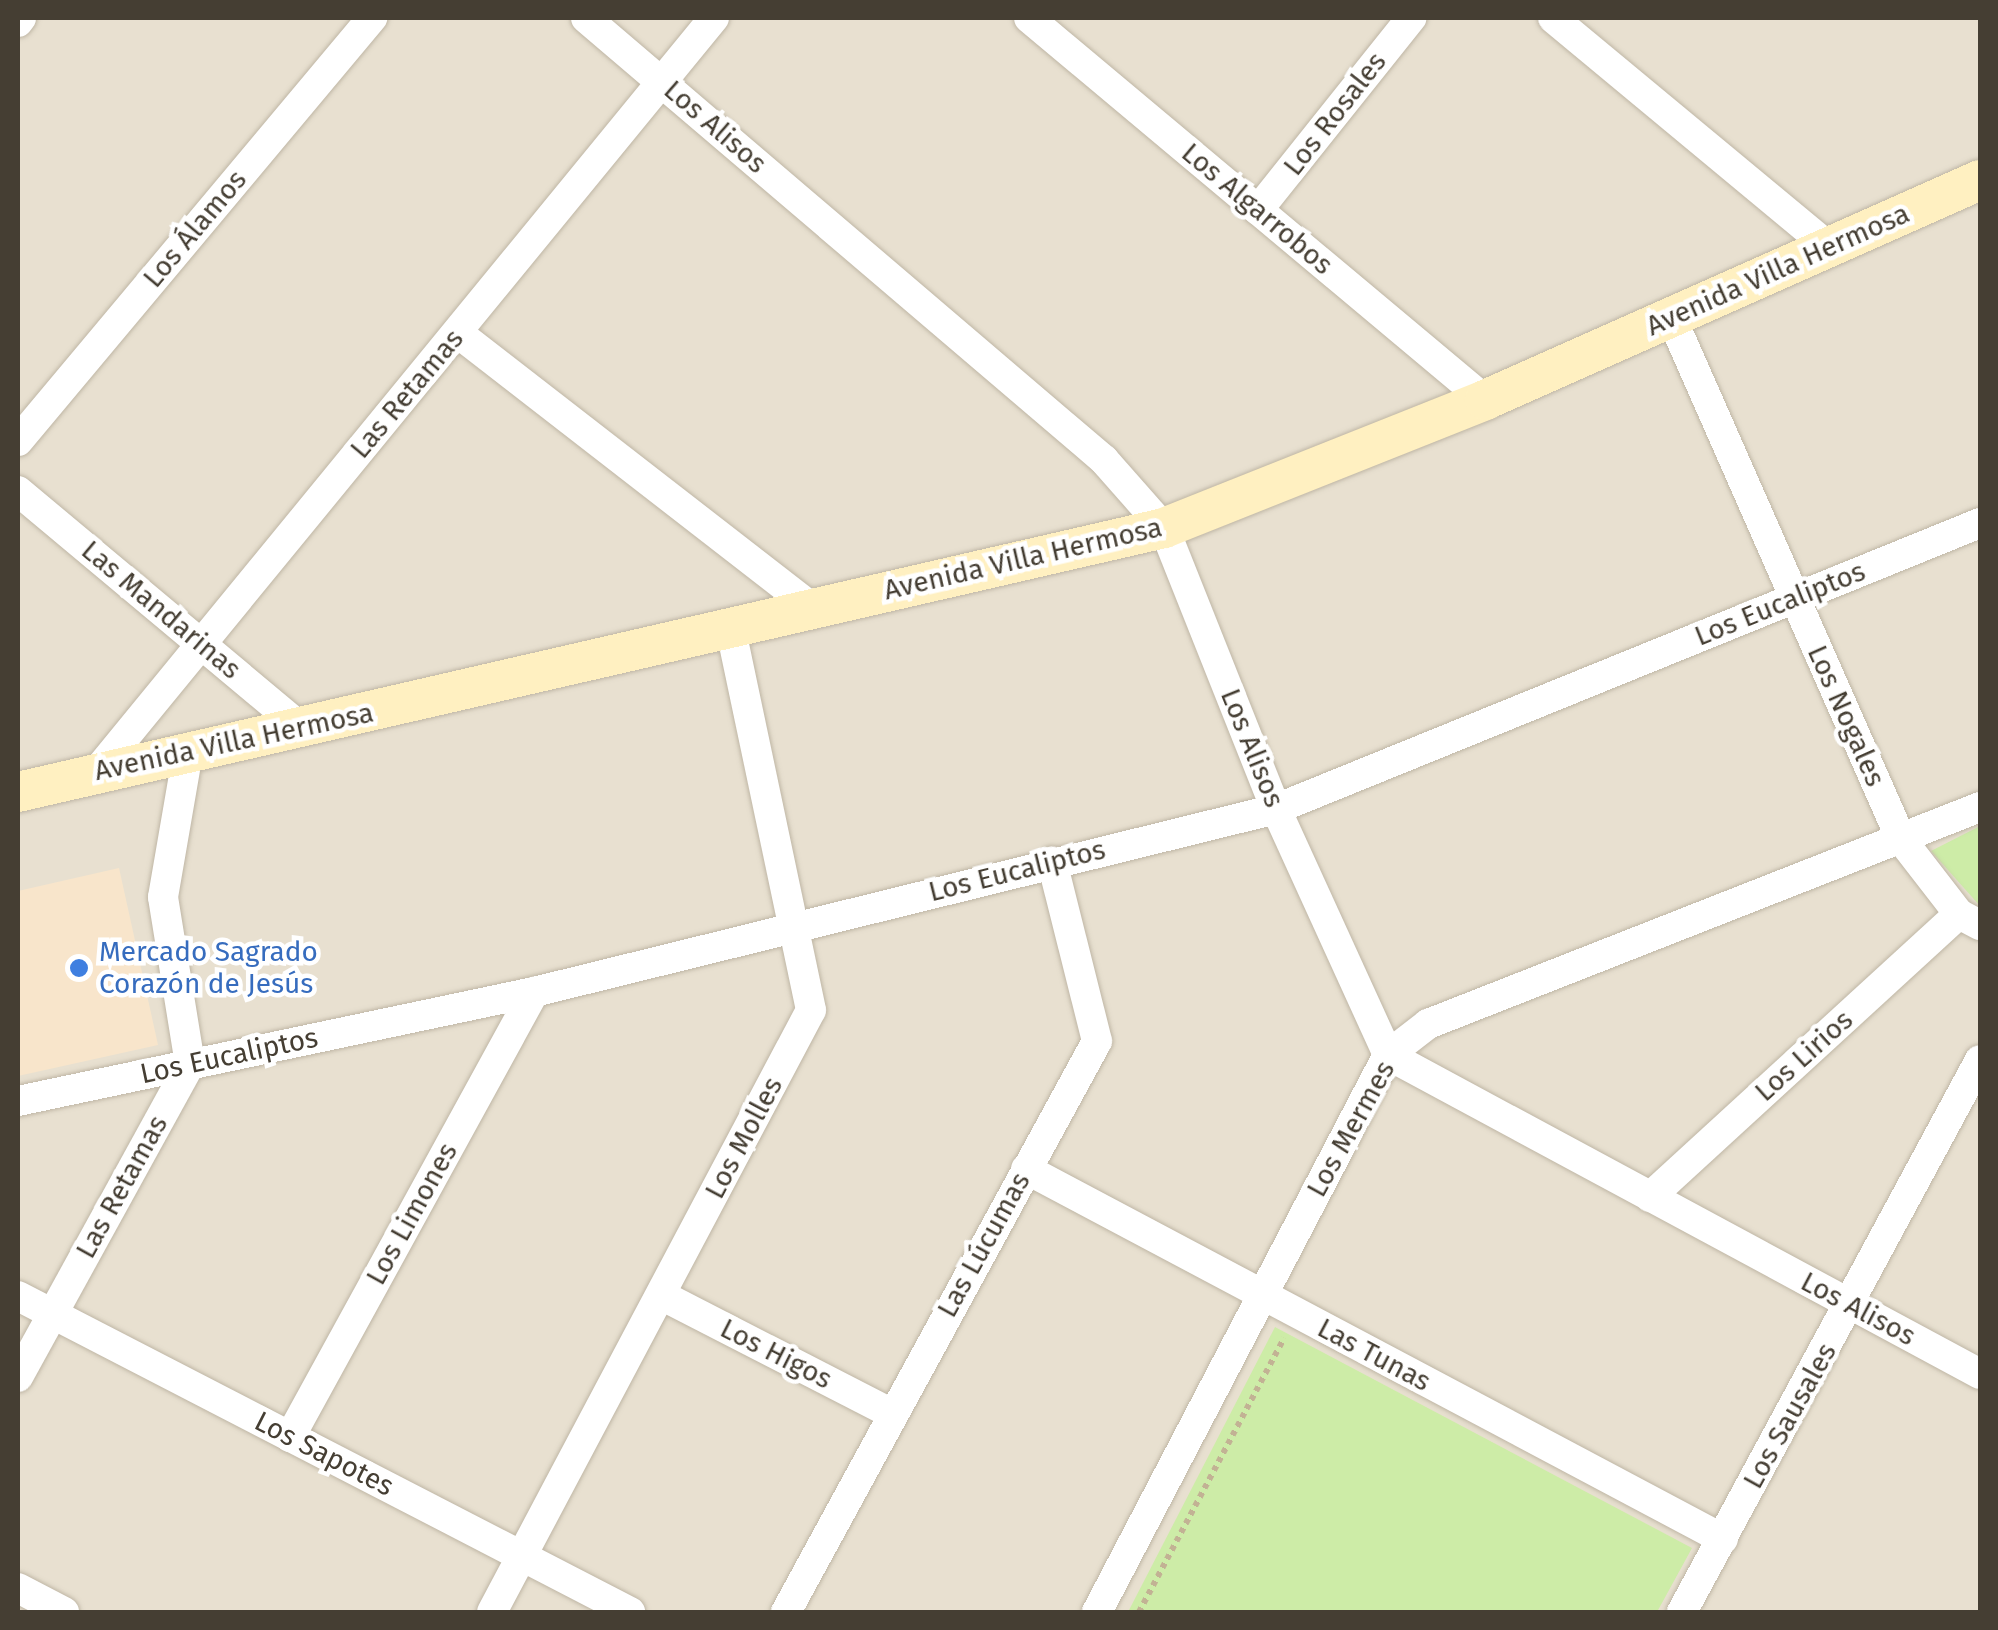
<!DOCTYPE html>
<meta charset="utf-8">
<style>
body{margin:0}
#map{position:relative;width:1998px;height:1630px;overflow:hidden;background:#f3eee3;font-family:"Fira Sans",sans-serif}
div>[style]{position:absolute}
.residential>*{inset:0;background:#e8e0d0;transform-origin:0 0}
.commercial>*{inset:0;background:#f8e5cb}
.green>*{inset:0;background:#cdeca7}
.path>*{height:6px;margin-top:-3px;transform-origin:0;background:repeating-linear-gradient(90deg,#c2b294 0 5px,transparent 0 10px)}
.roads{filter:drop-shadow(0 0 2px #bfb6a5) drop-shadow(0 0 2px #bfb6a5)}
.minor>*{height:30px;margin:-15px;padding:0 15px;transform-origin:15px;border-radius:15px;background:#fff}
.secondary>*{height:40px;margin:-20px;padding:0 20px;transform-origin:20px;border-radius:20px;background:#fff0c1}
.dots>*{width:28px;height:28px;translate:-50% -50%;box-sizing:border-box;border:5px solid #fff;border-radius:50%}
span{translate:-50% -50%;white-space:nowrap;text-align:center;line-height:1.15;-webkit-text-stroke:9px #fff;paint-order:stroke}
.street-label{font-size:28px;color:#453e33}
.shop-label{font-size:28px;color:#366cbe}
.left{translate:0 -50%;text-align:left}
.frame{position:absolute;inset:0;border:20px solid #453e33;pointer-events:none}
</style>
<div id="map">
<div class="residential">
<i style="left:18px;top:18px;width:1962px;height:1594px"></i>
</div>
<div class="commercial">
<i style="clip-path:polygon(119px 868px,158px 1045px,18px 1076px,18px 891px)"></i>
</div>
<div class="green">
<i style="clip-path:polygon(1980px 826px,1980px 906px,1931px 851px)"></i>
<i style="clip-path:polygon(1275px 1327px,1692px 1548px,1657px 1612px,1128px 1612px)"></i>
</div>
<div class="path">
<i style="left:1139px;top:1612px;width:310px;rotate:-62.1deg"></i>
</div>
<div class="roads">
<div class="minor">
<i style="left:586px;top:18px;width:681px;rotate:40.47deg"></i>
<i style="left:1104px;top:460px;width:91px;rotate:48.6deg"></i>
<i style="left:1164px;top:528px;width:302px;rotate:68.3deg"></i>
<i style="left:1276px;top:809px;width:270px;rotate:65.5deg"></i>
<i style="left:1388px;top:1055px;width:672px;rotate:28.32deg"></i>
<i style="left:1029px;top:18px;width:595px;rotate:39.95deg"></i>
<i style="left:1553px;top:18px;width:357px;rotate:39.7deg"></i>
<i style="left:18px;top:22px;width:5px;rotate:-53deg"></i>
<i style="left:1258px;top:210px;width:246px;rotate:-51.4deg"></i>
<i style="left:1672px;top:319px;width:568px;rotate:66.23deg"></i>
<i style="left:1901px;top:839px;width:95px;rotate:52.3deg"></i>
<i style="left:1959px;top:914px;width:24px;rotate:28deg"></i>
<i style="left:458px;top:333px;width:448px;rotate:37.8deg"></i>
<i style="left:18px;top:441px;width:552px;rotate:-50.07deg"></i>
<i style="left:18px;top:491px;width:373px;rotate:39.9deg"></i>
<i style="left:98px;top:770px;width:972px;rotate:-50.68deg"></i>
<i style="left:18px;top:1101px;width:527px;rotate:-11.93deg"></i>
<i style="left:534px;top:992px;width:764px;rotate:-13.85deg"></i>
<i style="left:1276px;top:809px;width:760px;rotate:-22.11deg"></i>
<i style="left:1026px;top:1169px;width:789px;rotate:27.96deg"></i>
<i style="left:1650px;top:1197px;width:419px;rotate:-42.5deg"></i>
<i style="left:661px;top:1295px;width:259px;rotate:27.2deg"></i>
<i style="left:18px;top:1296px;width:689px;rotate:27.31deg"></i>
<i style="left:18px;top:1377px;width:357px;rotate:-61.2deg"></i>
<i style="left:190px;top:1064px;width:169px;rotate:-99.2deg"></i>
<i style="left:163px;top:897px;width:147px;rotate:-80.2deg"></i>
<i style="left:290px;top:1437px;width:508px;rotate:-61.26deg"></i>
<i style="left:18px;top:1588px;width:52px;rotate:27.6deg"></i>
<i style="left:492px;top:1612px;width:681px;rotate:-62.08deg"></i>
<i style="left:811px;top:1010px;width:392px;rotate:-101.9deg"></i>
<i style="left:786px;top:1612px;width:650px;rotate:-61.42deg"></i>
<i style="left:1097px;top:1041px;width:185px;rotate:-104.1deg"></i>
<i style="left:1097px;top:1612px;width:628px;rotate:-62.42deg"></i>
<i style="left:1388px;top:1055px;width:51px;rotate:-37.8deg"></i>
<i style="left:1428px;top:1024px;width:593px;rotate:-21.46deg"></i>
<i style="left:1682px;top:1612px;width:627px;rotate:-61.64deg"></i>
</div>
<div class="secondary">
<i style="left:18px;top:792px;width:1176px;rotate:-12.97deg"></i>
<i style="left:1164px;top:528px;width:346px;rotate:-21.7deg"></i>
<i style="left:1485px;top:400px;width:542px;rotate:-23.96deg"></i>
</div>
</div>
<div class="dots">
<i style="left:79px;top:968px;background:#3f7fe0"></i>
</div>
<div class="street-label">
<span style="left:1335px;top:114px;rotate:-52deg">Los Rosales</span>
<span style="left:715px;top:127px;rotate:41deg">Los Alisos</span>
<span style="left:1257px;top:209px;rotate:40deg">Los Algarrobos</span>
<span style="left:195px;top:229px;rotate:-50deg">Los Álamos</span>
<span style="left:1778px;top:270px;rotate:-24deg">Avenida Villa Hermosa</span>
<span style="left:407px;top:394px;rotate:-50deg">Las Retamas</span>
<span style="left:1023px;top:559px;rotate:-13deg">Avenida Villa Hermosa</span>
<span style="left:1780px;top:604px;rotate:-22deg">Los Eucaliptos</span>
<span style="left:161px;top:610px;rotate:40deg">Las Mandarinas</span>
<span style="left:1846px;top:716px;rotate:66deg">Los Nogales</span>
<span style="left:234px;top:742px;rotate:-12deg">Avenida Villa Hermosa</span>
<span style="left:1252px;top:748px;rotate:68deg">Los Alisos</span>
<span style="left:1017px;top:871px;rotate:-14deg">Los Eucaliptos</span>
<span style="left:229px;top:1056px;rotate:-12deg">Los Eucaliptos</span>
<span style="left:1804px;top:1056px;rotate:-42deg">Los Lirios</span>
<span style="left:1351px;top:1129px;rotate:-61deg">Los Mermes</span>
<span style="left:744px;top:1138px;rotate:-62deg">Los Molles</span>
<span style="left:122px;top:1187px;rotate:-61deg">Las Retamas</span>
<span style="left:412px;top:1214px;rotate:-61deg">Los Limones</span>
<span style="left:984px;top:1245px;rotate:-61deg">Las Lúcumas</span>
<span style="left:1858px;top:1309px;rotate:28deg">Los Alisos</span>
<span style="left:776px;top:1354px;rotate:27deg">Los Higos</span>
<span style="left:1374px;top:1355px;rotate:28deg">Las Tunas</span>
<span style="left:1790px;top:1416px;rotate:-61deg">Los Sausales</span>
<span style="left:324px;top:1454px;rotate:27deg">Los Sapotes</span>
</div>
<div class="shop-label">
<span class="left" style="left:99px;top:968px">Mercado Sagrado<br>Corazón de Jesús</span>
</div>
<div class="frame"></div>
</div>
